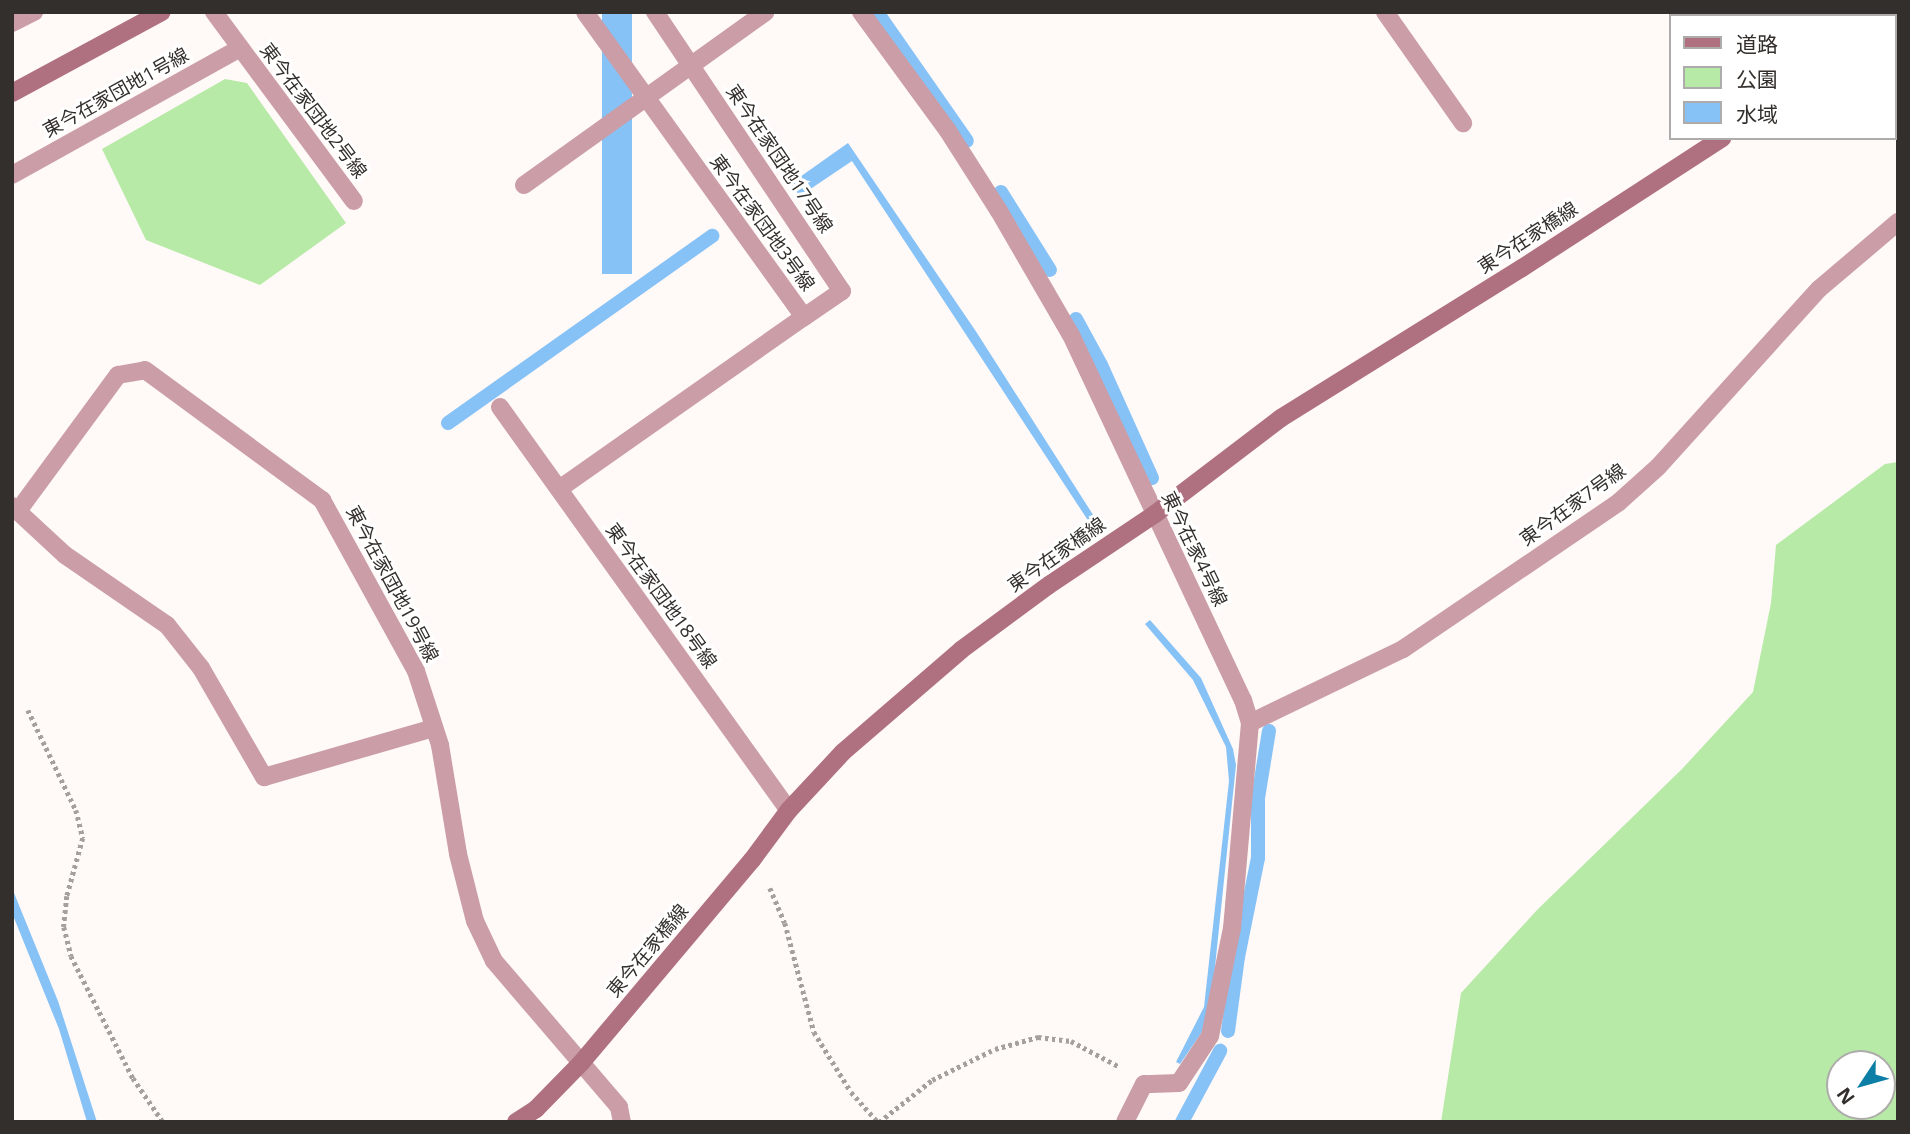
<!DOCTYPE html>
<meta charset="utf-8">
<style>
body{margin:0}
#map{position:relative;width:1910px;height:1134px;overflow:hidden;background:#fff9f7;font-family:"Open Sans","Noto Sans JP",sans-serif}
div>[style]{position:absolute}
.green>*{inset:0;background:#b8eaa7}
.water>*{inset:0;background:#87c2f7;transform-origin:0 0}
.stream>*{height:14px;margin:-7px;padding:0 7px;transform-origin:7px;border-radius:7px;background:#87c2f7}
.path>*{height:4.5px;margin-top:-2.25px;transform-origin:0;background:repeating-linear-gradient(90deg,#a5a09e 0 3.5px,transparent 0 7px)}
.street>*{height:18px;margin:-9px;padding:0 9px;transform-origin:9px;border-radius:9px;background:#ca9da7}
.secondary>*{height:18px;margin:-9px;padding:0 9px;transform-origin:9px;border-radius:9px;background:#af707f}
span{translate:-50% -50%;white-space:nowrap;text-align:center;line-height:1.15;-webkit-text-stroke:6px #fff;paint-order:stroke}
.street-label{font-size:19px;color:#332f2d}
.frame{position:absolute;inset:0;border:14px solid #332f2d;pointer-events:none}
.legend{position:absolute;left:1669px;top:14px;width:228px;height:126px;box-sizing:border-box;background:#fff;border:2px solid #adacab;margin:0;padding:9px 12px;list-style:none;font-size:21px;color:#332f2d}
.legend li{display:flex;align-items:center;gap:14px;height:35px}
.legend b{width:35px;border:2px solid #adacab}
.north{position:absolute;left:1826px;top:1050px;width:70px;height:70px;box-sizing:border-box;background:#fff;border:2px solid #adacab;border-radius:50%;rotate:234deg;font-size:19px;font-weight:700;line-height:28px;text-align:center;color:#332f2d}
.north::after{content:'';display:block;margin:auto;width:24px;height:32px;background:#0d7fa6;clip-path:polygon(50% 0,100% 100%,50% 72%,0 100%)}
</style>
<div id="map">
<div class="green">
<i style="clip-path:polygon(225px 79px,247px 83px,346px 223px,260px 285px,146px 240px,102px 149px)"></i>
<i style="clip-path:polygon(evenodd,1898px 462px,1898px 1122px,1441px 1122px,1461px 993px,1537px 910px,1682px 769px,1753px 692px,1771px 603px,1776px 545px,1885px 464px,1898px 462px,1840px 1064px,1882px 1064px,1882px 1106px,1840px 1106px,1840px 1064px)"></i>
</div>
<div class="water">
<i style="left:602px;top:12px;width:30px;height:262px"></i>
<i style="clip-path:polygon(848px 143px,977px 333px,1097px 521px,1091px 525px,852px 161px,800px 196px,790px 184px)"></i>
<i style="clip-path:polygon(1150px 620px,1201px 678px,1233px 749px,1236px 765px,1213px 986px,1202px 1032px,1180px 1064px,1176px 1062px,1204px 1007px,1229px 781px,1226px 747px,1193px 680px,1145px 624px)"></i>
<i style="clip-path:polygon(12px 888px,58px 1001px,97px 1122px,87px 1122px,59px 1029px,12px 913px)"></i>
</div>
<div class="stream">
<i style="left:877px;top:12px;width:157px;rotate:55.1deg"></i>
<i style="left:1001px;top:192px;width:92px;rotate:57.9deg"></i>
<i style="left:1076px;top:319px;width:52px;rotate:61.5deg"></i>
<i style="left:1101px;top:365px;width:124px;rotate:65.7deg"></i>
<i style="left:448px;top:423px;width:324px;rotate:-35.3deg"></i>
<i style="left:1228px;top:1031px;width:75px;rotate:-82.3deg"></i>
<i style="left:1238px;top:957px;width:101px;rotate:-78.6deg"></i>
<i style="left:1258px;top:858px;width:60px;rotate:-90deg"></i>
<i style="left:1258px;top:798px;width:68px;rotate:-80.7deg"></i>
<i style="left:1182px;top:1122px;width:81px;rotate:-61.8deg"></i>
</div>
<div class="path">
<i style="left:28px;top:710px;width:111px;rotate:64.4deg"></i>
<i style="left:76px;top:810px;width:29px;rotate:76deg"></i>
<i style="left:83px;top:838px;width:60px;rotate:105.4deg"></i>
<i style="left:67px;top:896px;width:31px;rotate:96deg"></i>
<i style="left:64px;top:927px;width:30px;rotate:76deg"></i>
<i style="left:71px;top:956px;width:137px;rotate:63.1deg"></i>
<i style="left:133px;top:1078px;width:53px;rotate:55.7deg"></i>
<i style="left:770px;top:888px;width:38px;rotate:67deg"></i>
<i style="left:785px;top:923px;width:113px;rotate:75.1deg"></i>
<i style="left:814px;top:1032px;width:70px;rotate:58.3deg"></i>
<i style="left:851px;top:1092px;width:40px;rotate:48deg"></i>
<i style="left:879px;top:1122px;width:68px;rotate:-38.4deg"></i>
<i style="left:932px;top:1080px;width:70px;rotate:-26.2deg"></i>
<i style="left:995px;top:1049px;width:45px;rotate:-15.6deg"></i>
<i style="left:1038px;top:1037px;width:33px;rotate:7deg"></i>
<i style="left:1071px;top:1041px;width:53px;rotate:28deg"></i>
</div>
<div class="street">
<i style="left:214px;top:12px;width:235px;rotate:53.5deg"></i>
<i style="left:655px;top:12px;width:336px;rotate:56.2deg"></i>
<i style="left:842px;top:291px;width:46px;rotate:145.6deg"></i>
<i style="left:861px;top:12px;width:147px;rotate:53.8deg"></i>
<i style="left:948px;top:131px;width:95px;rotate:57.5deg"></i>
<i style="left:999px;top:211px;width:143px;rotate:59.9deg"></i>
<i style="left:1071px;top:335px;width:403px;rotate:64.8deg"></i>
<i style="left:1243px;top:700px;width:24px;rotate:73deg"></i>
<i style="left:1250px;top:723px;width:206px;rotate:95deg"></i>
<i style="left:1232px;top:928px;width:110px;rotate:101.5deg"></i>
<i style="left:1210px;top:1036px;width:56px;rotate:123.4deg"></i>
<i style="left:1179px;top:1083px;width:35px;rotate:178deg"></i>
<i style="left:1144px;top:1084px;width:42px;rotate:116.6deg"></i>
<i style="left:1385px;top:12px;width:136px;rotate:54.9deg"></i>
<i style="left:1766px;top:12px;width:4px;rotate:63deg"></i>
<i style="left:12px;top:23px;width:25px;rotate:-27deg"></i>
<i style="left:12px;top:175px;width:261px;rotate:-29.1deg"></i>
<i style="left:524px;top:185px;width:297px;rotate:-35.6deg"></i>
<i style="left:500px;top:407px;width:496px;rotate:54.4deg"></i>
<i style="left:559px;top:489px;width:299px;rotate:-35.1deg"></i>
<i style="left:804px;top:317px;width:375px;rotate:-125.7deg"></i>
<i style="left:12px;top:506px;width:72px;rotate:42.8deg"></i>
<i style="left:65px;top:555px;width:124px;rotate:34.5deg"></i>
<i style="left:167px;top:625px;width:55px;rotate:51.7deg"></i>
<i style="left:201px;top:668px;width:126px;rotate:60deg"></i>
<i style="left:264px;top:777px;width:177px;rotate:-16.1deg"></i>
<i style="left:18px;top:511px;width:169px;rotate:-53.7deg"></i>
<i style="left:118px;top:375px;width:27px;rotate:-10deg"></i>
<i style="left:145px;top:370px;width:220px;rotate:36.3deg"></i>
<i style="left:322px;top:500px;width:195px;rotate:61.2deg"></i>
<i style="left:416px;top:671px;width:78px;rotate:72deg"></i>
<i style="left:440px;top:745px;width:110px;rotate:80.6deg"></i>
<i style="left:458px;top:854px;width:69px;rotate:75.8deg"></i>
<i style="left:475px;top:921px;width:44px;rotate:64.6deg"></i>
<i style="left:494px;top:961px;width:192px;rotate:49.4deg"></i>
<i style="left:619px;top:1107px;width:15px;rotate:79deg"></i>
<i style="left:1250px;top:723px;width:170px;rotate:-25.8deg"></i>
<i style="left:1403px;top:649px;width:261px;rotate:-34.2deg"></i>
<i style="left:1619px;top:502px;width:52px;rotate:-41.9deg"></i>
<i style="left:1658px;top:467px;width:240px;rotate:-47.9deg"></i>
<i style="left:1819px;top:289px;width:104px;rotate:-40.3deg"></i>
</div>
<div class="secondary">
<i style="left:1894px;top:56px;width:4px;rotate:-14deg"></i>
<i style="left:12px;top:93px;width:170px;rotate:-28.4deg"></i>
<i style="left:516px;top:1122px;width:24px;rotate:-33deg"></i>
<i style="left:536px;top:1109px;width:64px;rotate:-45.6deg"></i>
<i style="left:581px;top:1063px;width:265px;rotate:-49.9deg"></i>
<i style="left:752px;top:860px;width:62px;rotate:-53.5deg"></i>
<i style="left:789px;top:810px;width:79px;rotate:-47deg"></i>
<i style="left:843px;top:752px;width:156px;rotate:-40.8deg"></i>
<i style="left:961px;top:650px;width:109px;rotate:-36.5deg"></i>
<i style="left:1049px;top:585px;width:128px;rotate:-33.8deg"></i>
<i style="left:1155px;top:514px;width:158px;rotate:-37.3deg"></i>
<i style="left:1281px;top:418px;width:284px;rotate:-31.9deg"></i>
<i style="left:1522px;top:268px;width:239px;rotate:-33deg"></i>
</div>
<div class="street-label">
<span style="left:116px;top:93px;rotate:-29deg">東今在家団地1号線</span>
<span style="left:313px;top:111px;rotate:53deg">東今在家団地2号線</span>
<span style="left:779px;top:159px;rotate:56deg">東今在家団地17号線</span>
<span style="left:762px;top:223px;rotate:54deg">東今在家団地3号線</span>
<span style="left:1528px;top:238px;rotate:-33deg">東今在家橋線</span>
<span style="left:1573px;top:505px;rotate:-36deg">東今在家7号線</span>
<span style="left:1194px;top:549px;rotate:64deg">東今在家4号線</span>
<span style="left:1057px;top:555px;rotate:-35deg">東今在家橋線</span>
<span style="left:392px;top:584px;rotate:62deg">東今在家団地19号線</span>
<span style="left:661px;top:596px;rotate:54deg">東今在家団地18号線</span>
<span style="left:648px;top:951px;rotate:-50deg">東今在家橋線</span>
</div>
<div class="frame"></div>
<ul class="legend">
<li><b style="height:9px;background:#af707f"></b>道路</li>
<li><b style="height:19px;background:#b8eaa7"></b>公園</li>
<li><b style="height:19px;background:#87c2f7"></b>水域</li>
</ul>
<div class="north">N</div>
</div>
